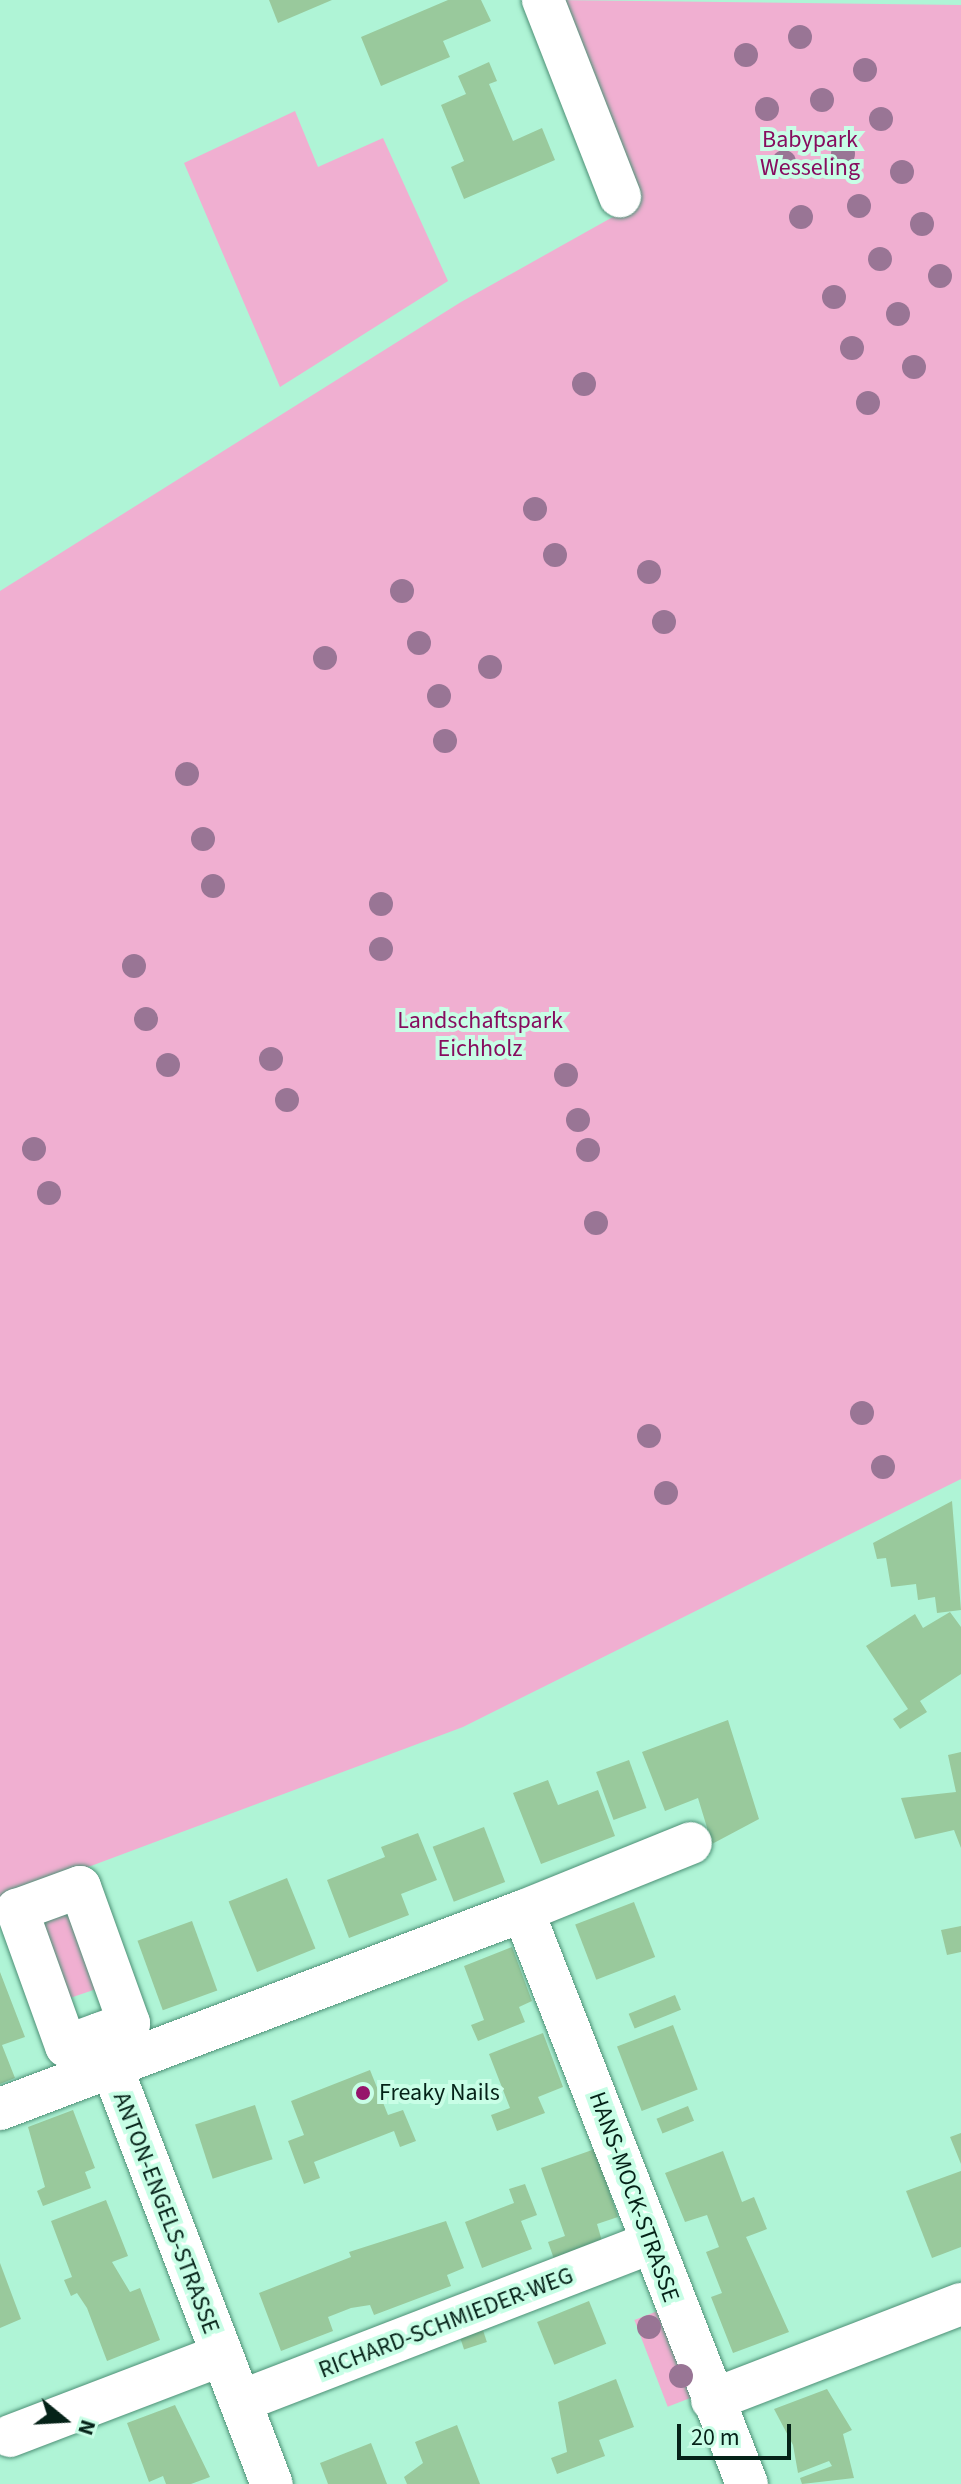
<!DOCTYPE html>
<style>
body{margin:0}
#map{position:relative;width:961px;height:2484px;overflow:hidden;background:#aff4d6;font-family:"Source Sans 3",sans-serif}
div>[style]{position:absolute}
.green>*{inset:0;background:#f0afd1;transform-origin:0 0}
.building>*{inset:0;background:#99c99c;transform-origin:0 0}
.roads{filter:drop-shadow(0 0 2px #4d9076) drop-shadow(0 0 2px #4d9076)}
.street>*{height:42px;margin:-21px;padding:0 21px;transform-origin:21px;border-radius:21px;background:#fff}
.trees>*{width:24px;height:24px;margin:-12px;border-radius:50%;background:#997595}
.dots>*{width:22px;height:22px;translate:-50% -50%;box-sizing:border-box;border:4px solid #c8fee6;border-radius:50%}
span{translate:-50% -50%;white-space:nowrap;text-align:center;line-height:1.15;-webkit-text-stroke:8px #c8fee6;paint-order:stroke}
.park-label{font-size:24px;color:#870d5f}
.poi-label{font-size:24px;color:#052218}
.left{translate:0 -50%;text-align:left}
.street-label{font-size:24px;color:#052218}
.north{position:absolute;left:24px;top:2380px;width:80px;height:80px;-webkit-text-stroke:6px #c8fee6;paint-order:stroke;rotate:108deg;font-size:22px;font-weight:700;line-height:32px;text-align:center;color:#052218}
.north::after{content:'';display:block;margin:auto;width:28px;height:36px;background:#052218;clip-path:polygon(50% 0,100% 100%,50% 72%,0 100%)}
.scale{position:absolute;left:677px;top:2424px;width:114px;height:36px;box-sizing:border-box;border:4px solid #052218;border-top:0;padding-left:10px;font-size:24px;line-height:28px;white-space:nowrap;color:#052218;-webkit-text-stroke:6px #c8fee6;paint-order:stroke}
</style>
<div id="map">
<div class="green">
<i style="clip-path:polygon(554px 0,961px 5px,961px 1479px,463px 1727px,0 1900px,0 591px,461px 302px,636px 204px)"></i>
<i style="clip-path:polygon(295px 111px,318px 167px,383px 138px,448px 281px,280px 387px,184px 163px)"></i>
<i style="left:73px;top:1905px;width:87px;height:43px;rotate:71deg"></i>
<i style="left:668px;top:2307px;width:93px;height:36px;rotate:69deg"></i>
</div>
<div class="building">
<i style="clip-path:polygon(269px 0,332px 0,278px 23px)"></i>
<i style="clip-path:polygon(448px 0,481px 0,491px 21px,443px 41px,450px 57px,381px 86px,361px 37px)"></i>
<i style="clip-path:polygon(489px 62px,497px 81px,489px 84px,513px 141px,542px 128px,555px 160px,464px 199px,451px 167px,464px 161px,441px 105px,466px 94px,458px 76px)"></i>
<i style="clip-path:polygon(952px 1501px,961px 1610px,937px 1613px,935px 1597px,918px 1600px,916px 1584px,891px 1587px,886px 1558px,877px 1559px,873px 1543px)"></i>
<i style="clip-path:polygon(950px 1612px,961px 1627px,961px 1674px,920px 1701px,927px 1712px,900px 1729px,893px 1719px,908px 1709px,866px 1646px,915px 1614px,923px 1628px)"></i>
<i style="clip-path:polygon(728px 1720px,759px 1819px,712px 1844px,698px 1798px,665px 1811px,642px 1752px)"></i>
<i style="clip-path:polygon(961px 1752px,961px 1848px,954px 1830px,915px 1839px,901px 1798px,956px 1792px,948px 1755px)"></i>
<i style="left:629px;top:1760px;width:51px;height:35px;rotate:70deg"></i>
<i style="clip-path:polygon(548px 1780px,558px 1805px,598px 1790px,615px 1836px,541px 1864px,513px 1793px)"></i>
<i style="left:484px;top:1827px;width:59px;height:55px;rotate:69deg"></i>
<i style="clip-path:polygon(418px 1833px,437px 1880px,401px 1894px,409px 1915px,349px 1938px,327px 1880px,385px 1857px,381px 1847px)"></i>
<i style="left:287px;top:1878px;width:76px;height:63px;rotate:68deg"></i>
<i style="left:634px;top:1902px;width:59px;height:63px;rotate:69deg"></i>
<i style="left:192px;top:1921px;width:74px;height:58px;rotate:70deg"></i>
<i style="clip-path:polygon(961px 1926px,961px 1952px,947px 1955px,941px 1930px)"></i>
<i style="clip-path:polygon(512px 1947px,532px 2001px,519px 2007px,525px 2022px,478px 2041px,471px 2025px,484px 2020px,464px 1966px)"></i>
<i style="clip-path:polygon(0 1972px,25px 2037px,2px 2045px,15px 2078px,0 2084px)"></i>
<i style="left:675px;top:1995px;width:16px;height:50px;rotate:68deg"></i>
<i style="left:673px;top:2025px;width:69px;height:60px;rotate:69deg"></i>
<i style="clip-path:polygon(543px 2033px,563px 2087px,538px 2097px,545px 2113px,497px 2131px,491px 2115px,510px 2108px,489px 2054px)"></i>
<i style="clip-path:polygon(370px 2070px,388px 2115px,403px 2110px,416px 2141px,400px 2147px,394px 2131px,314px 2162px,320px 2178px,304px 2184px,288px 2141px,304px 2135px,291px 2101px)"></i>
<i style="left:255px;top:2105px;width:57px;height:63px;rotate:72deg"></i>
<i style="left:688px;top:2106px;width:16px;height:34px;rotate:68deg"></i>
<i style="clip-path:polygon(73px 2110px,95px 2168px,85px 2172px,91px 2188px,43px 2206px,37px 2191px,45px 2187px,28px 2127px)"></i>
<i style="clip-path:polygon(961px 2133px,961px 2164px,950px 2137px)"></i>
<i style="clip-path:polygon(595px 2149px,618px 2217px,597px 2224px,602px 2241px,554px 2259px,548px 2242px,565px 2236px,541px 2168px)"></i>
<i style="clip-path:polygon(723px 2151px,742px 2202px,754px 2197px,767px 2229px,746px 2237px,789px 2332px,733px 2353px,711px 2297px,722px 2293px,706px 2252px,719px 2247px,707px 2215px,685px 2222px,665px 2173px)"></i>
<i style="clip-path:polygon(961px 2171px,961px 2247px,932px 2258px,906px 2191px)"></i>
<i style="clip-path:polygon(525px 2184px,537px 2215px,521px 2221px,532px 2249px,482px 2268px,465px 2222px,514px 2203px,509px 2189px)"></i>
<i style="clip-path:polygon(106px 2200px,128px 2256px,112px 2262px,130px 2292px,140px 2288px,160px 2340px,107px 2361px,87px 2308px,77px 2293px,71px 2296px,64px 2280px,72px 2277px,51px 2221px)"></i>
<i style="clip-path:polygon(446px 2221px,464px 2268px,447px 2275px,451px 2286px,374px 2315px,370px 2305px,351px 2308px,328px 2317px,333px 2331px,281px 2351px,259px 2293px,351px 2257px,349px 2252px)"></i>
<i style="clip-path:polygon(0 2263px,21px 2319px,0 2328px)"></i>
<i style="left:589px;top:2301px;width:46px;height:56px;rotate:68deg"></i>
<i style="left:481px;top:2324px;width:19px;height:24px;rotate:72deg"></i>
<i style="clip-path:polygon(616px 2379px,634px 2427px,599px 2440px,605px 2456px,557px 2474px,551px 2458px,567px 2452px,558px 2402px)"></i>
<i style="clip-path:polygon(827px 2389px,852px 2430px,843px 2434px,854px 2478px,802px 2484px,800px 2478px,832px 2466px,829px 2461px,798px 2473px,793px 2445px,774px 2409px)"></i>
<i style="clip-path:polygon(175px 2405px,210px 2477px,191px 2484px,166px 2484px,163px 2476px,149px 2482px,127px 2423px)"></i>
<i style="clip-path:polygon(457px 2425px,480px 2484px,407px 2484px,404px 2477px,423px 2463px,415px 2442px)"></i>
<i style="clip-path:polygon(371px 2443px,387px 2484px,328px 2484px,320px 2463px)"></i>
</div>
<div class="roads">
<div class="street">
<i style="left:543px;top:0;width:211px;rotate:68.6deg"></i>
<i style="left:80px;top:1887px;width:145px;rotate:70.2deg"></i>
<i style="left:129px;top:2023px;width:67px;rotate:159.9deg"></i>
<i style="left:66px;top:2046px;width:145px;rotate:-109.8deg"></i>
<i style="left:17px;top:1910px;width:67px;rotate:-20.1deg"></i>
<i style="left:523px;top:1911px;width:181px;rotate:-22deg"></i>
<i style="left:99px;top:2034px;width:482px;rotate:69deg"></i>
<i style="left:0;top:2109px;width:559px;rotate:-20.74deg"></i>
<i style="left:523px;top:1911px;width:615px;rotate:68.65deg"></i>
<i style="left:712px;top:2400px;width:267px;rotate:-21.1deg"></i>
<i style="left:241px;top:2401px;width:438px;rotate:-21.1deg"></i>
<i style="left:10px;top:2436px;width:225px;rotate:-20.9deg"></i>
</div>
</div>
<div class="trees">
<i style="left:800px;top:37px"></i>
<i style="left:746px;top:55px"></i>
<i style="left:865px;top:70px"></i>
<i style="left:822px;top:100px"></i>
<i style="left:767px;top:109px"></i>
<i style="left:881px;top:119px"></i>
<i style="left:843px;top:154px"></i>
<i style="left:784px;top:162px"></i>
<i style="left:902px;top:172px"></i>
<i style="left:859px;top:206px"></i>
<i style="left:801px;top:217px"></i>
<i style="left:922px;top:224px"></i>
<i style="left:880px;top:259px"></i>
<i style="left:940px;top:276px"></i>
<i style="left:834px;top:297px"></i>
<i style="left:898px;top:314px"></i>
<i style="left:852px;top:348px"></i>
<i style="left:914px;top:367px"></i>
<i style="left:584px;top:384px"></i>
<i style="left:868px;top:403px"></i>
<i style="left:535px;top:509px"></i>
<i style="left:555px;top:555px"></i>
<i style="left:649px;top:572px"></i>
<i style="left:402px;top:591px"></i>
<i style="left:664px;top:622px"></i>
<i style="left:419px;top:643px"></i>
<i style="left:325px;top:658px"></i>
<i style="left:490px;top:667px"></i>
<i style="left:439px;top:696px"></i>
<i style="left:445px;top:741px"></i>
<i style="left:187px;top:774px"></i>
<i style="left:203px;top:839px"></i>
<i style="left:213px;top:886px"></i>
<i style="left:381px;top:904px"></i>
<i style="left:381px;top:949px"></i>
<i style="left:134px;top:966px"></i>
<i style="left:146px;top:1019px"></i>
<i style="left:271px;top:1059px"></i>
<i style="left:168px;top:1065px"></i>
<i style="left:566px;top:1075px"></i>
<i style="left:287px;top:1100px"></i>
<i style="left:578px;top:1120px"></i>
<i style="left:34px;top:1149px"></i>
<i style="left:588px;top:1150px"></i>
<i style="left:49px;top:1193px"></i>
<i style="left:596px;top:1223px"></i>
<i style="left:862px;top:1413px"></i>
<i style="left:649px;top:1436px"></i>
<i style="left:883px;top:1467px"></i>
<i style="left:666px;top:1493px"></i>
<i style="left:649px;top:2327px"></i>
<i style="left:681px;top:2376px"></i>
</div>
<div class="dots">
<i style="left:363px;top:2093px;background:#96146b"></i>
</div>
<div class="park-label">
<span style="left:810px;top:154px">Babypark<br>Wesseling</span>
<span style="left:480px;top:1035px">Landschaftspark<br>Eichholz</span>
</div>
<div class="poi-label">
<span class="left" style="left:379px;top:2093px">Freaky Nails</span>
</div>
<div class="street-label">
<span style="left:634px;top:2197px;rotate:70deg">HANS-MOCK-STRASSE</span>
<span style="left:166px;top:2213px;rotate:69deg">ANTON-ENGELS-STRASSE</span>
<span style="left:446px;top:2323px;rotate:-21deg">RICHARD-SCHMIEDER-WEG</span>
</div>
<div class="north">N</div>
<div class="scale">20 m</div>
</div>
